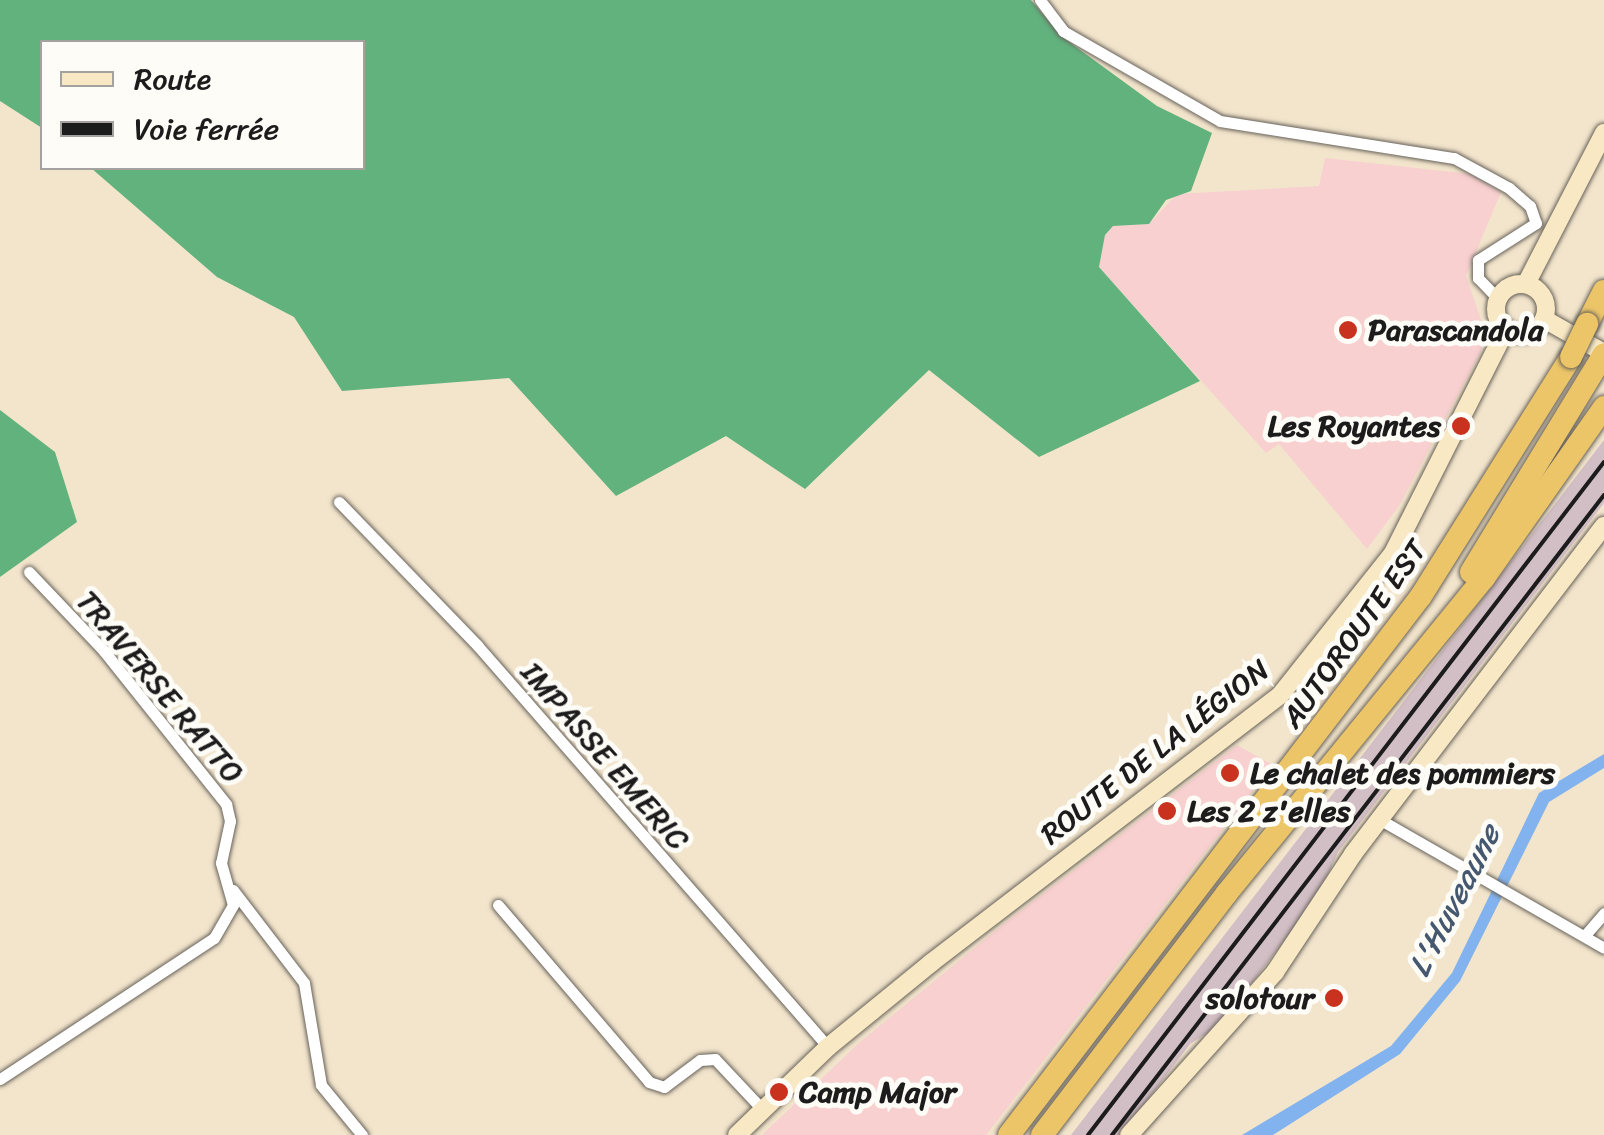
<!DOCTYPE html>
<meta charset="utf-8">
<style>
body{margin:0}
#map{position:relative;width:1604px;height:1135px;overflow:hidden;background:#f3e5cc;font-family:Sriracha,sans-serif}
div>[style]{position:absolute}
.built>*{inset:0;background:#f7d0cf}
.industrial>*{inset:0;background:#d2bec5}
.forest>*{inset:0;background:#62b27e}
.water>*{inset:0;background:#82b3ee}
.roads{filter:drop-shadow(0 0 2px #67625a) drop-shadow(0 0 2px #67625a)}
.street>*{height:11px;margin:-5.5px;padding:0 5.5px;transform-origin:5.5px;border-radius:5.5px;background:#fff}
.secondary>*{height:18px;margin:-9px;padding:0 9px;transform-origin:9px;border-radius:9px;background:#f8e8c3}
.secondary>.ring{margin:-9px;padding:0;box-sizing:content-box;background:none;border:18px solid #f8e8c3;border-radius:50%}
.highway>*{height:22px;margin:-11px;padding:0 11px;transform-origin:11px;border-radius:11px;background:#edc569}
.rail>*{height:4px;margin:-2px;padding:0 2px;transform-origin:2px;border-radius:2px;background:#1c1c1c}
.bridges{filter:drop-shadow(0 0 2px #67625a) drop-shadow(0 0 2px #67625a)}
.highway-bridge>*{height:22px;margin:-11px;padding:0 11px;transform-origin:11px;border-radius:11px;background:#edc569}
.dots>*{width:28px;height:28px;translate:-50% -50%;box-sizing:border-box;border:5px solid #fdfcf7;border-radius:50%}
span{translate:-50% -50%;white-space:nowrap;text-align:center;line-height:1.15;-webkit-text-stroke:10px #fdfcf7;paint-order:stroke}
.poi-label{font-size:30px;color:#1c1c1c;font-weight:700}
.left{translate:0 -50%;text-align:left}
.right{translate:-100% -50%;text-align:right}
.street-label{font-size:30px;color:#1c1c1c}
.water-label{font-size:32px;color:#455870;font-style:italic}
.legend{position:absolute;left:40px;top:40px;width:325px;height:130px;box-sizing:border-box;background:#fdfcf7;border:2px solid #a3a29f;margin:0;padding:12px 18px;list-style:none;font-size:30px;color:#1c1c1c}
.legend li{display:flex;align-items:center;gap:20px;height:50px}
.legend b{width:50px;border:2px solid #a3a29f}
</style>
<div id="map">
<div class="built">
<i style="clip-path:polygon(1325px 158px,1471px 174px,1501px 192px,1466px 276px,1485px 331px,1481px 352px,1399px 506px,1367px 549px,1279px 444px,1266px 453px,1099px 267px,1105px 235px,1113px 226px,1149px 224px,1177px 194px,1319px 186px)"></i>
<i style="clip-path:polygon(1237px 745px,1273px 765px,986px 1135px,762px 1135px,860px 1042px,1006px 922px)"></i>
</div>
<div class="industrial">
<i style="clip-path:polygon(1604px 440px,1604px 503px,1338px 852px,1318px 896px,1220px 1025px,1190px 1044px,1121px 1135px,1071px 1135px)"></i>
</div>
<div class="forest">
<i style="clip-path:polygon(0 0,1031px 0,1061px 36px,1157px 106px,1212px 133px,1191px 191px,1166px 200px,1149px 224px,1113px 226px,1105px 235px,1099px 267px,1200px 381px,1039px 457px,929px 370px,805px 489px,726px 436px,616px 496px,509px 378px,342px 391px,294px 317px,217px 277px,91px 168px,362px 168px,362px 42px,42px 42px,42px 128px,0 101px)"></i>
<i style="clip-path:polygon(0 410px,55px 452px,77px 522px,0 577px)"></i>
</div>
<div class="water">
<i style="clip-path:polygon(1604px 754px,1604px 768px,1549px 802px,1460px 981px,1400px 1054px,1273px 1135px,1242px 1135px,1391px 1046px,1452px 973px,1539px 793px)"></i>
</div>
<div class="roads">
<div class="street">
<i style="left:1040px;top:0;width:39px;rotate:53deg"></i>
<i style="left:1063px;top:31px;width:181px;rotate:29.8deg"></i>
<i style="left:1220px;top:121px;width:237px;rotate:9deg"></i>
<i style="left:1454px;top:158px;width:63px;rotate:28.6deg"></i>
<i style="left:1509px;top:188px;width:28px;rotate:41deg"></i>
<i style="left:1530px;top:206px;width:18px;rotate:71deg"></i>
<i style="left:1536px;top:223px;width:69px;rotate:147.5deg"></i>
<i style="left:1478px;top:260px;width:18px;rotate:90deg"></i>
<i style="left:1478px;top:278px;width:29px;rotate:46deg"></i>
<i style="left:339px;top:502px;width:199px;rotate:46deg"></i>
<i style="left:477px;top:645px;width:534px;rotate:48.87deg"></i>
<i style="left:1379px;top:819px;width:259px;rotate:29.8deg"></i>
<i style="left:233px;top:890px;width:117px;rotate:52.6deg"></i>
<i style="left:304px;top:983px;width:103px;rotate:80.5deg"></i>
<i style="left:321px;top:1085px;width:65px;rotate:50.6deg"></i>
<i style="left:498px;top:905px;width:233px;rotate:49.5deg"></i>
<i style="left:649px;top:1082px;width:16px;rotate:18deg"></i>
<i style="left:664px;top:1087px;width:45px;rotate:-36.9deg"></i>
<i style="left:700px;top:1060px;width:15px;rotate:-4deg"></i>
<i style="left:715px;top:1059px;width:69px;rotate:46.8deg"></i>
<i style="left:1586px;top:934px;width:28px;rotate:-49deg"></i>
<i style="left:0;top:1079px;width:256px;rotate:-33.4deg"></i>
<i style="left:214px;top:938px;width:38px;rotate:-60deg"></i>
<i style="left:233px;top:905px;width:44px;rotate:-105.9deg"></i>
<i style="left:221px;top:863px;width:43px;rotate:-77.9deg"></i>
<i style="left:230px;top:821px;width:17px;rotate:-103deg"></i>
<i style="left:226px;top:804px;width:196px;rotate:-128.6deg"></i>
<i style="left:104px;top:651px;width:109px;rotate:-133.5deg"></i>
</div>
<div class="secondary">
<i class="ring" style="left:1496px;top:284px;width:32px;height:32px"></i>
<i style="left:1526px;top:284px;width:170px;rotate:-62.7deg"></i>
<i style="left:1544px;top:319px;width:69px;rotate:29.5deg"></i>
<i style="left:737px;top:1135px;width:127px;rotate:-44deg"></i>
<i style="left:828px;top:1047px;width:133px;rotate:-39.2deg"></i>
<i style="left:931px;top:963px;width:441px;rotate:-37.5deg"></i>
<i style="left:1281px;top:694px;width:180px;rotate:-51.5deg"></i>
<i style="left:1393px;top:553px;width:251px;rotate:-63.2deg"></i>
<i style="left:1129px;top:1135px;width:219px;rotate:-48.1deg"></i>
<i style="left:1275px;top:972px;width:141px;rotate:-56.5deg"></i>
<i style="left:1353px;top:854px;width:413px;rotate:-52.6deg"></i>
</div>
<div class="highway">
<i style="left:1587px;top:324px;width:37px;rotate:-63deg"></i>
<i style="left:1471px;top:572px;width:255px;rotate:-58.6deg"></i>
<i style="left:1009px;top:1135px;width:678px;rotate:-52.61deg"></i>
<i style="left:1421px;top:596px;width:282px;rotate:-57.9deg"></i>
<i style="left:1042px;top:1135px;width:305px;rotate:-52.6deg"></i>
<i style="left:1227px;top:893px;width:407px;rotate:-50.8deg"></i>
<i style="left:1484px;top:578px;width:209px;rotate:-54.9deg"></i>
</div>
</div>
<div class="rail">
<i style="left:1088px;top:1135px;width:848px;rotate:-52.52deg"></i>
<i style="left:1112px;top:1135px;width:807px;rotate:-52.45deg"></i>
</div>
<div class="bridges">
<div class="highway-bridge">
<i style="left:1571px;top:357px;width:37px;rotate:-64deg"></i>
</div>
</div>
<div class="dots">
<i style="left:1348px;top:330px;background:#c8321e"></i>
<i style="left:1461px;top:426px;background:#c8321e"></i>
<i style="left:1230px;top:773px;background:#c8321e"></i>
<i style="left:1167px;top:811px;background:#c8321e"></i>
<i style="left:1334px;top:998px;background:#c8321e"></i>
<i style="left:779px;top:1092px;background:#c8321e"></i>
</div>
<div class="poi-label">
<span class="left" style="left:1368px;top:330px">Parascandola</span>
<span class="right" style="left:1441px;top:426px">Les Royantes</span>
<span class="left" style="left:1250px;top:773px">Le chalet des pommiers</span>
<span class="left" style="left:1187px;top:811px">Les 2 z'elles</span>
<span class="right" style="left:1314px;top:998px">solotour</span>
<span class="left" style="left:799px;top:1092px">Camp Major</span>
</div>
<div class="street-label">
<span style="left:1354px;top:634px;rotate:-54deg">AUTOROUTE EST</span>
<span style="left:160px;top:687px;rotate:50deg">TRAVERSE RATTO</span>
<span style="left:1155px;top:752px;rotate:-38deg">ROUTE DE LA LÉGION</span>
<span style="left:605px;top:756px;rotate:49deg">IMPASSE EMERIC</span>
</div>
<div class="water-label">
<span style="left:1455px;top:901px;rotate:-63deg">L'Huveaune</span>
</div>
<ul class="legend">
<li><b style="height:12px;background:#f8e8c3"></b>Route</li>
<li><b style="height:12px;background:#1c1c1c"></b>Voie ferrée</li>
</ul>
</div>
